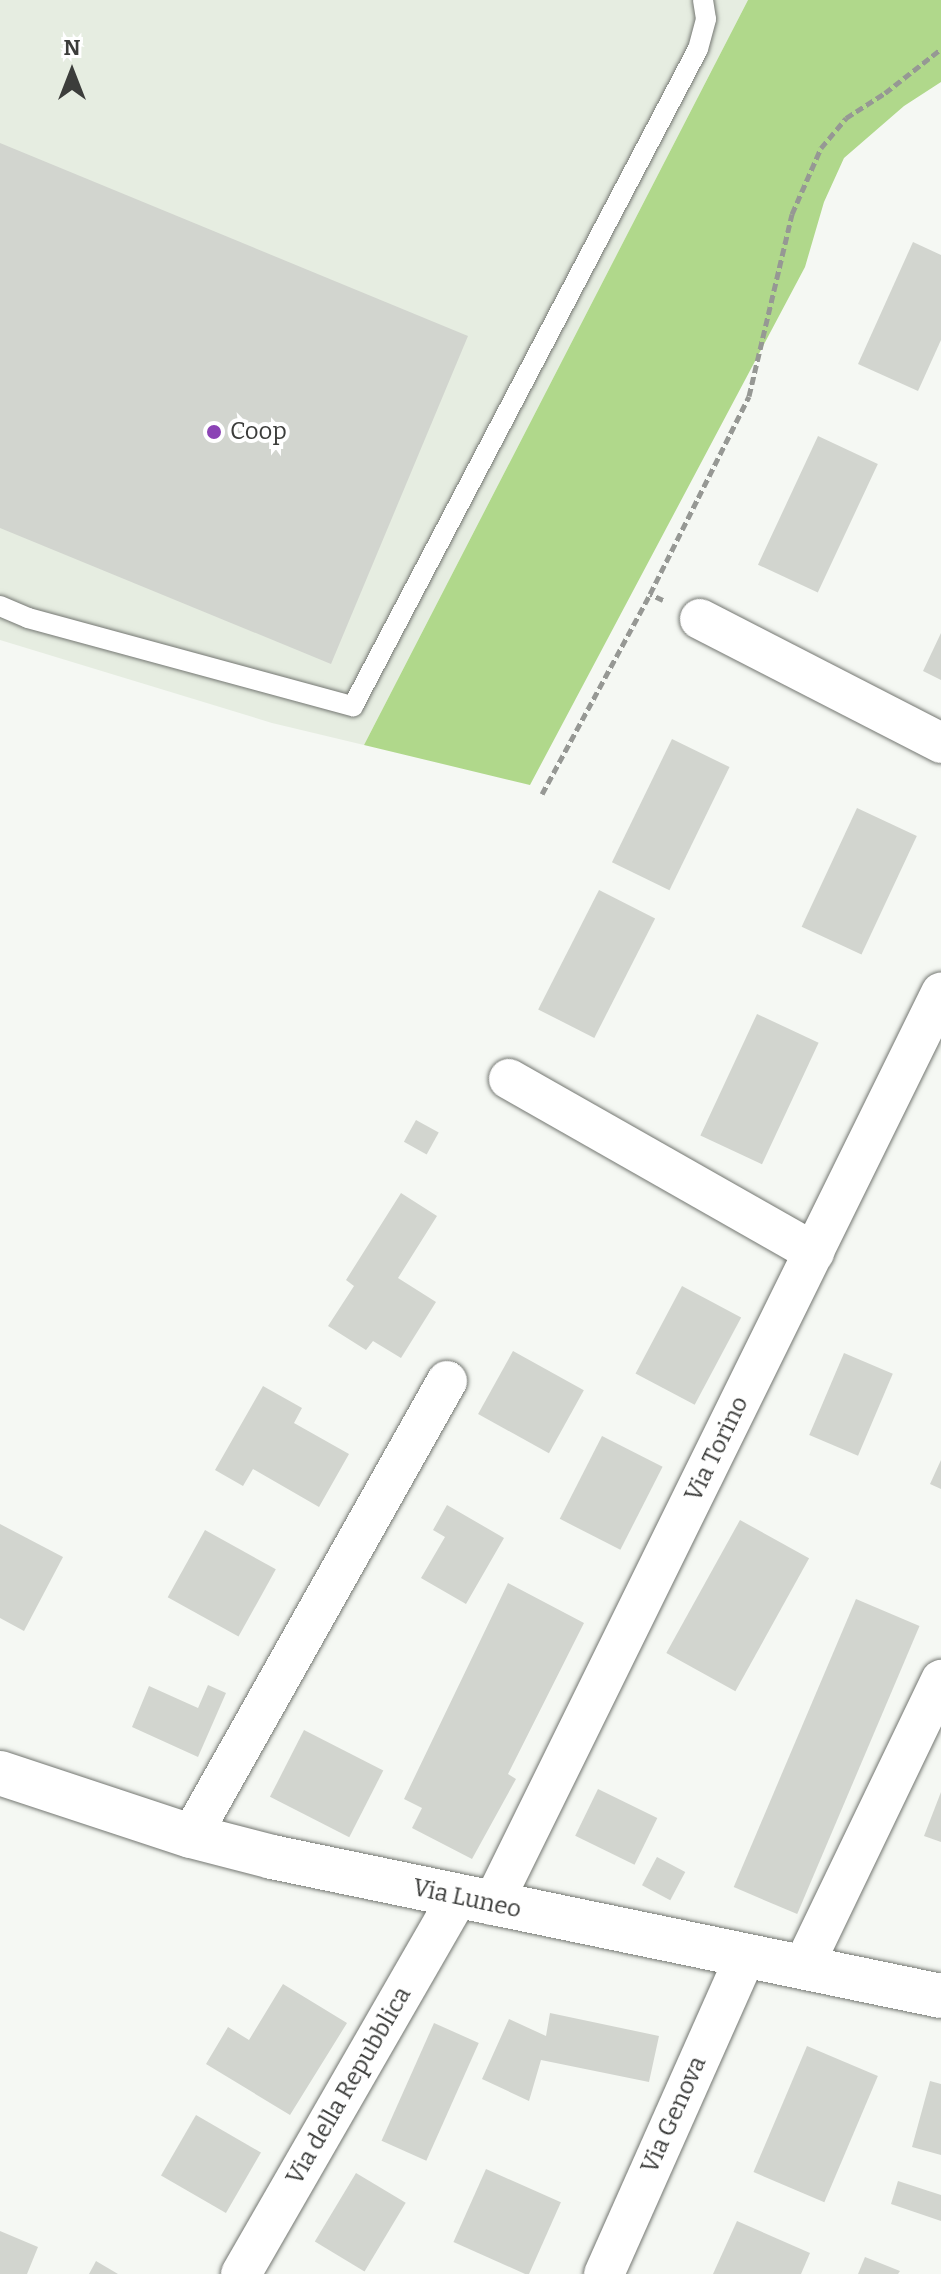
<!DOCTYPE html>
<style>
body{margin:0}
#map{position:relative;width:941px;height:2274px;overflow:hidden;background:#f5f8f3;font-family:Bitter,serif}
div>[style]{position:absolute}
.built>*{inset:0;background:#e6ede1}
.forest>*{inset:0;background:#b0d88b}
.building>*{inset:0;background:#d2d5cf;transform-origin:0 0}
.path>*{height:5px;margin-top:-2.5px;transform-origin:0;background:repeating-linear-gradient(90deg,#969894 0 8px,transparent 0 12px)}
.roads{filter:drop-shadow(0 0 2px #747772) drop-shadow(0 0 2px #747772)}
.lane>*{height:20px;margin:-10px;padding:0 10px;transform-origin:10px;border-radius:10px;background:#fff}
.street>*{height:40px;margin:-20px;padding:0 20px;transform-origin:20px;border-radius:20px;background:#fff}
.secondary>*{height:44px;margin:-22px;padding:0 22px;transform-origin:22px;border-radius:22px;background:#fff}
.dots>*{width:22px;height:22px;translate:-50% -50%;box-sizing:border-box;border:4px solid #fff;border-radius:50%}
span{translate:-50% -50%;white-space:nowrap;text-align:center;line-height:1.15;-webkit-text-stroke:8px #fff;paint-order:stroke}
.poi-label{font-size:24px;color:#3c3d3b}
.left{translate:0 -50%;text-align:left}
.street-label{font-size:24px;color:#3c3d3b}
.north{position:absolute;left:32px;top:32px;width:80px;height:80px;-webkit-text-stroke:6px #fff;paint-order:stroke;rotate:0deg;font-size:22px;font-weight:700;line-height:32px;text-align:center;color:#3c3d3b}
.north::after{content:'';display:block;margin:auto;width:28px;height:36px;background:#3c3d3b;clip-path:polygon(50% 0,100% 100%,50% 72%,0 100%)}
</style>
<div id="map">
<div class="built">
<i style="clip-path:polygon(0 0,748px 0,364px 745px,272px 723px,0 640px)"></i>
</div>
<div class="forest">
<i style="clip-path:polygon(748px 0,941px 0,941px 82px,904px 106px,844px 158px,824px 202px,805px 267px,530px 785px,364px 745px)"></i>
</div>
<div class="building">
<i style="clip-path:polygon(0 143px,468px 336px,331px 664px,0 528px)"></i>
<i style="clip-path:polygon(913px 242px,941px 255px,941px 340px,918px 391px,858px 364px)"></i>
<i style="left:818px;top:436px;width:66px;height:142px;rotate:25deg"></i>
<i style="clip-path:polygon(941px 633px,941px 680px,923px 671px)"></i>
<i style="left:672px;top:739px;width:64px;height:137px;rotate:26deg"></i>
<i style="left:857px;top:808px;width:66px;height:131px;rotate:25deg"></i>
<i style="left:599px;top:890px;width:63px;height:134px;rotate:27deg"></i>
<i style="left:757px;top:1014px;width:68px;height:134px;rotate:25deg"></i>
<i style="left:416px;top:1120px;width:26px;height:25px;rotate:29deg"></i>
<i style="clip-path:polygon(401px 1193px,437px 1216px,398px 1278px,436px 1302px,401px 1358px,373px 1341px,366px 1350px,328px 1326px,354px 1286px,346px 1280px)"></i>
<i style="left:682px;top:1286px;width:67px;height:99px;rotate:28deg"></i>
<i style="left:513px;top:1351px;width:81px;height:72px;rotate:29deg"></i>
<i style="left:844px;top:1353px;width:53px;height:89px;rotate:23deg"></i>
<i style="clip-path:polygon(263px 1386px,302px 1408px,294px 1423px,349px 1454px,319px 1507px,253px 1469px,243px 1486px,215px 1470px)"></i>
<i style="left:602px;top:1436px;width:68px;height:93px;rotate:27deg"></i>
<i style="clip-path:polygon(941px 1460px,941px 1489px,930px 1484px)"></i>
<i style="clip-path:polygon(447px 1505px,504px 1538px,466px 1604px,421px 1578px,445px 1537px,433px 1530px)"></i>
<i style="left:740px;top:1520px;width:79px;height:152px;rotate:29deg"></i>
<i style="clip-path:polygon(0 1524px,63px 1557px,24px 1631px,0 1618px)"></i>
<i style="left:205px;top:1530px;width:81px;height:77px;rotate:29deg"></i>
<i style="clip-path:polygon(508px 1583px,584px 1623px,508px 1774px,516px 1779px,472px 1859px,412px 1828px,422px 1808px,404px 1799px)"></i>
<i style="left:856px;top:1599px;width:69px;height:313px;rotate:23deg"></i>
<i style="clip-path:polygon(208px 1685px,226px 1693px,198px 1757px,132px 1727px,149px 1686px,198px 1708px)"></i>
<i style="left:304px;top:1730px;width:89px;height:75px;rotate:27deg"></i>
<i style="left:598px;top:1789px;width:66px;height:52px;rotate:26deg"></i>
<i style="clip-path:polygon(941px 1792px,941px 1842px,924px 1836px)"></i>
<i style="left:657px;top:1857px;width:32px;height:32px;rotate:28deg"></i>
<i style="clip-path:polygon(283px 1984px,347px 2023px,290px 2115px,206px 2064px,228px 2027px,249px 2040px)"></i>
<i style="clip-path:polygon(550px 2013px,659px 2036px,649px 2082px,541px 2060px,529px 2101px,482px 2079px,509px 2019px,546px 2036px)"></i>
<i style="left:434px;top:2023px;width:49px;height:129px;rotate:24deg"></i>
<i style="left:807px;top:2046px;width:77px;height:137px;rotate:23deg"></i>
<i style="clip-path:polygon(930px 2081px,941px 2084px,941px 2155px,912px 2147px)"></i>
<i style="left:196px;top:2115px;width:75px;height:70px;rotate:30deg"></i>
<i style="left:486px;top:2169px;width:82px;height:80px;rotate:24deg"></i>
<i style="left:356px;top:2173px;width:58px;height:80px;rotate:31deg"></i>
<i style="clip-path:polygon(898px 2181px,941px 2195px,941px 2221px,891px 2204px)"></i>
<i style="clip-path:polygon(737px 2221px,810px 2253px,801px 2274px,713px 2274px)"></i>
<i style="clip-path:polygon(0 2231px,38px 2247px,27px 2274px,0 2274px)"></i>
<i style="clip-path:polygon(865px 2257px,900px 2271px,898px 2274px,858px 2274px)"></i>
<i style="clip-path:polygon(96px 2261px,118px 2274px,89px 2274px)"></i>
</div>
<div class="path">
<i style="left:663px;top:600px;width:14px;rotate:-155deg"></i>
<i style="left:650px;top:594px;width:221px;rotate:-63.4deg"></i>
<i style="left:749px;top:396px;width:187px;rotate:-76.7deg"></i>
<i style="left:792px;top:214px;width:72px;rotate:-66.3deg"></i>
<i style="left:821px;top:148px;width:39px;rotate:-50deg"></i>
<i style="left:846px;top:118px;width:46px;rotate:-32.7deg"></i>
<i style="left:885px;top:93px;width:71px;rotate:-38.2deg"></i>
<i style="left:542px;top:794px;width:227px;rotate:-61.6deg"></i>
</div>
<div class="roads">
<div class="lane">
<i style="left:0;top:606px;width:30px;rotate:23deg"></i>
<i style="left:28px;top:618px;width:337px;rotate:15.2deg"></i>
<i style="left:353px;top:706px;width:742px;rotate:-62.3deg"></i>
<i style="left:698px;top:49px;width:31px;rotate:-75deg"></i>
<i style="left:706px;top:19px;width:19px;rotate:-99deg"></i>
</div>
<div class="street">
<i style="left:700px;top:619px;width:271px;rotate:27.2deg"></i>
<i style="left:509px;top:1079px;width:351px;rotate:29.6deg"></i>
<i style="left:191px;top:1836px;width:522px;rotate:-60.64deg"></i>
<i style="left:492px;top:1905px;width:1017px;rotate:-63.79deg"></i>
<i style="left:802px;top:1969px;width:321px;rotate:-64.3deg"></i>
<i style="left:241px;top:2274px;width:434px;rotate:-60.1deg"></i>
<i style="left:604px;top:2274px;width:347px;rotate:-66deg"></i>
</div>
<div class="secondary">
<i style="left:0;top:1773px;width:201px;rotate:18.3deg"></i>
<i style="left:191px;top:1836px;width:84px;rotate:14.5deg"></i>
<i style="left:272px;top:1857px;width:683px;rotate:11.74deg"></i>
</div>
</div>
<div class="dots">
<i style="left:214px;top:432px;background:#8b43b5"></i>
</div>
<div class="poi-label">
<span class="left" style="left:230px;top:432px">Coop</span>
</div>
<div class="street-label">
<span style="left:717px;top:1449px;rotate:-64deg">Via Torino</span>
<span style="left:467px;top:1899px;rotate:12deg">Via Luneo</span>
<span style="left:349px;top:2086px;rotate:-60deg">Via della Repubblica</span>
<span style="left:674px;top:2115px;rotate:-66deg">Via Genova</span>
</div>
<div class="north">N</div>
</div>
